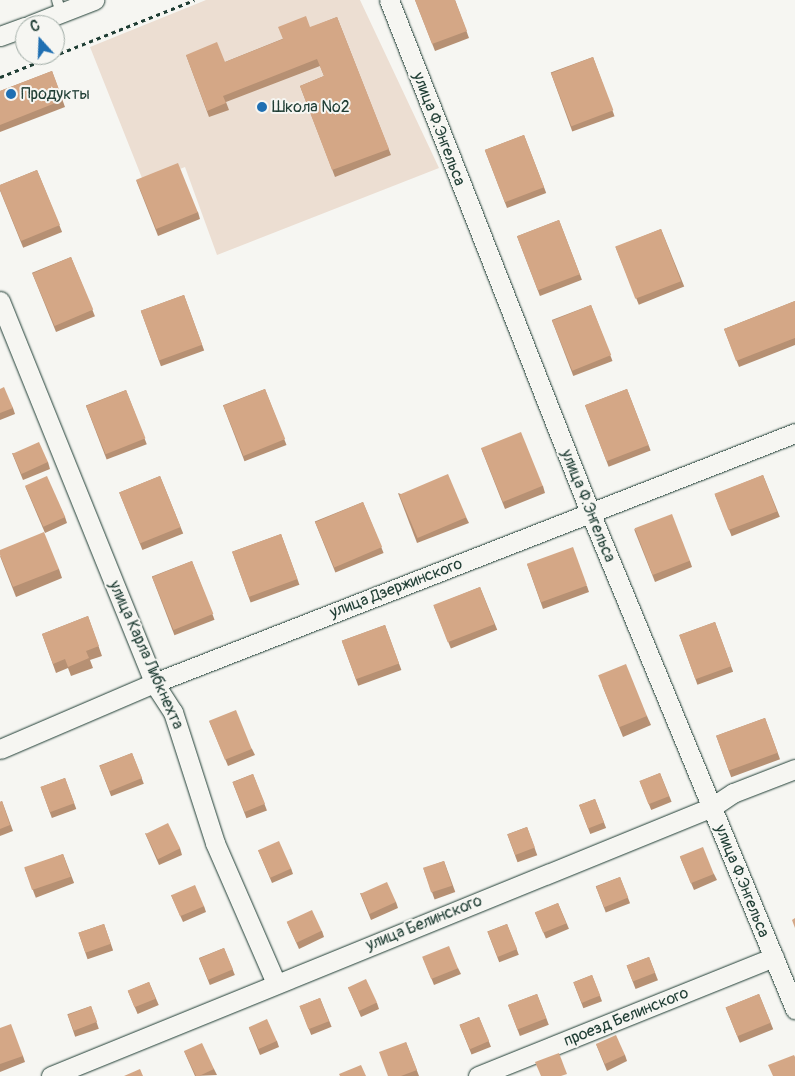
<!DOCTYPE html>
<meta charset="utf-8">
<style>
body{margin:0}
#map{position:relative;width:795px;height:1076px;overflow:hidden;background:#f6f6f2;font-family:Pangolin,sans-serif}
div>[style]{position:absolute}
.built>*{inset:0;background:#ecded2}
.path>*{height:3px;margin-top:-1.5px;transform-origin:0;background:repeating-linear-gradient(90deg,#1f3d34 0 4px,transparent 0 8px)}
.roads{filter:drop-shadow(0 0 1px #1f3d34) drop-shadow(0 0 1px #1f3d34)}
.lane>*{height:10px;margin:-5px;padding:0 5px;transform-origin:5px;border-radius:5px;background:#f6f6f2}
.street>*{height:19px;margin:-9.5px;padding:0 9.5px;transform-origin:9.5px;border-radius:9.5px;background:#f6f6f2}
.wall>*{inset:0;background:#b69073;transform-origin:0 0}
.building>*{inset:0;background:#d4a786;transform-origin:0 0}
.dots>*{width:14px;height:14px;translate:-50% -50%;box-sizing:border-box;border:2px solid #f6f6f2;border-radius:50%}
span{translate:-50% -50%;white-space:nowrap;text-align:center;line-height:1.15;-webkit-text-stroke:4px #f6f6f2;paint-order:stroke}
.poi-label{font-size:16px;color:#1f3d34}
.left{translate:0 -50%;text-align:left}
.street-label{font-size:16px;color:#1f3d34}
.north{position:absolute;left:15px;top:15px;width:50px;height:50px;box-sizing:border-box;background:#f6f6f2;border:1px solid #a0aca6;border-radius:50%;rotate:340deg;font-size:14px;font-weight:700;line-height:20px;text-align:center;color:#1f3d34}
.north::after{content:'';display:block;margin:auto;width:18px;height:22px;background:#1f6fb2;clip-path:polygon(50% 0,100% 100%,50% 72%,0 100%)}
</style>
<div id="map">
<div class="built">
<i style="clip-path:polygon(206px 0,360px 0,439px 168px,217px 255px,185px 167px,144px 183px,90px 47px)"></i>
</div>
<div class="path">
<i style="left:0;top:77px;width:209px;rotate:-21.6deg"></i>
</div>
<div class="roads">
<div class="lane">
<i style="left:57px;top:0;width:14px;rotate:73deg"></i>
</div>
<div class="street">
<i style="left:389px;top:0;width:550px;rotate:68.57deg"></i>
<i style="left:590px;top:512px;width:538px;rotate:67.59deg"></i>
<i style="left:30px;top:25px;width:69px;rotate:-21.3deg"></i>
<i style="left:0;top:36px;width:27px;rotate:-20deg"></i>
<i style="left:0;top:301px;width:412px;rotate:68deg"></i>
<i style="left:154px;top:683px;width:35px;rotate:57deg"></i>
<i style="left:173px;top:712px;width:138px;rotate:72.2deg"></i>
<i style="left:215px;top:843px;width:153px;rotate:66.5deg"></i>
<i style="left:0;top:749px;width:168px;rotate:-23.2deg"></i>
<i style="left:154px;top:683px;width:688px;rotate:-21.31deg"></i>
<i style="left:51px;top:1076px;width:714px;rotate:-22.14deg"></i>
<i style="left:712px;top:807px;width:25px;rotate:-34deg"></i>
<i style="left:733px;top:793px;width:66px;rotate:-21.2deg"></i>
<i style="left:478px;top:1076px;width:319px;rotate:-21.9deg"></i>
</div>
</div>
<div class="wall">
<i style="clip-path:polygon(415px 0,455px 0,469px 38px,435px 51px)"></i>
<i style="clip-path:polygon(337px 17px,391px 155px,335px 177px,300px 86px,324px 76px,320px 66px,226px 102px,229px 110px,209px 117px,186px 55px,225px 62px)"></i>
<i style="left:593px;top:57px;width:63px;height:45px;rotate:70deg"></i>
<i style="clip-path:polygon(52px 71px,65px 107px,0 132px,0 91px)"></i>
<i style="left:524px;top:135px;width:62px;height:42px;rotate:69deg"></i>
<i style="left:37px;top:170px;width:67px;height:42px;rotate:68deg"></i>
<i style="clip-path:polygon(136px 180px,198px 212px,200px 219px,158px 236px)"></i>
<i style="left:559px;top:220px;width:64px;height:45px;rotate:69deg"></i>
<i style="left:661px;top:229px;width:62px;height:49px;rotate:68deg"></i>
<i style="left:71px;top:257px;width:64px;height:42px;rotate:68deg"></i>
<i style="left:184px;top:295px;width:59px;height:46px;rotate:70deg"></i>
<i style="clip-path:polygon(795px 301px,795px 345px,739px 367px,724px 329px)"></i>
<i style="left:591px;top:305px;width:60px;height:42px;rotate:69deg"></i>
<i style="clip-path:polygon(0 389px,13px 408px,15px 414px,0 420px)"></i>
<i style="left:265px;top:389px;width:60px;height:45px;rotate:69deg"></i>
<i style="left:627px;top:389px;width:66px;height:45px;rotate:69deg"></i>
<i style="left:126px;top:390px;width:58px;height:43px;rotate:69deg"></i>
<i style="clip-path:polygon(481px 448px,543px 486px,545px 493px,505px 509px)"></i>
<i style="clip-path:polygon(12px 453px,48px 462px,50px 469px,23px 480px)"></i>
<i style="left:763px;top:475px;width:45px;height:52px;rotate:68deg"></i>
<i style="left:160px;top:476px;width:62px;height:44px;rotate:68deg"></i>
<i style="clip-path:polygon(25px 486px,65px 517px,67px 523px,45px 533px)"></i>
<i style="clip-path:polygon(398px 493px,466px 517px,469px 523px,417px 543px)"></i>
<i style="left:363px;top:502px;width:55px;height:52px;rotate:68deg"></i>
<i style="clip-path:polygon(634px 529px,690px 561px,692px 567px,655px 582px)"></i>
<i style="left:281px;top:534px;width:54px;height:52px;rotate:70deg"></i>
<i style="clip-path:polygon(0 556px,59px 569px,62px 578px,16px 597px)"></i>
<i style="left:192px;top:561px;width:63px;height:43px;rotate:69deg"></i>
<i style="clip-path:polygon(527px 564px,587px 586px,589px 592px,543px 609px)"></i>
<i style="left:480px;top:587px;width:46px;height:50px;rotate:68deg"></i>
<i style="clip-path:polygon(88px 616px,102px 656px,90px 660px,93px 668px,71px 676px,68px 668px,56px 673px,42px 634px)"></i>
<i style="left:715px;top:622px;width:53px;height:38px;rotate:70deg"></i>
<i style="left:385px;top:625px;width:48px;height:46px;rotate:70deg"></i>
<i style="clip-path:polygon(602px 685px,647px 716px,651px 725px,623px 737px)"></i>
<i style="left:765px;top:718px;width:44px;height:52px;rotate:70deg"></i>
<i style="clip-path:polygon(209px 721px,252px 749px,255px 755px,228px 766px)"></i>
<i style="left:132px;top:753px;width:33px;height:35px;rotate:69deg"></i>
<i style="left:660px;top:773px;width:31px;height:22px;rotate:68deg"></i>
<i style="left:253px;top:774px;width:39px;height:22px;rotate:69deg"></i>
<i style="left:65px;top:778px;width:33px;height:26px;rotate:70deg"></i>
<i style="left:595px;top:799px;width:31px;height:17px;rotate:69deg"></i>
<i style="clip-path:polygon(2px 801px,13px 831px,0 836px,0 802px)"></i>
<i style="left:527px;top:827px;width:30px;height:21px;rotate:70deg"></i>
<i style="clip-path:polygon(145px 833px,180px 848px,182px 855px,159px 865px)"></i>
<i style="clip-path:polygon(258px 850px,291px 868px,293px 874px,272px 883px)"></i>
<i style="left:63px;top:854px;width:31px;height:41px;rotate:69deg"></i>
<i style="clip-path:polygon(680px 857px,714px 874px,717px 880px,694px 890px)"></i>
<i style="left:444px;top:861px;width:33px;height:22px;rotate:70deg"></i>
<i style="left:620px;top:877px;width:28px;height:26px;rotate:69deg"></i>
<i style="clip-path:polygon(360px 893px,396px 902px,398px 908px,371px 920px)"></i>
<i style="clip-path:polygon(171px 895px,204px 906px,206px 912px,183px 922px)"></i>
<i style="left:558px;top:903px;width:28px;height:25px;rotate:67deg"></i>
<i style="clip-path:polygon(287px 922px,322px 931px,324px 937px,299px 949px)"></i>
<i style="left:104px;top:924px;width:28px;height:27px;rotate:71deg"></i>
<i style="left:507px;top:924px;width:33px;height:21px;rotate:69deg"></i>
<i style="left:224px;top:948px;width:29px;height:27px;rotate:68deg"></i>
<i style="left:649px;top:957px;width:25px;height:24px;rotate:69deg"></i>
<i style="clip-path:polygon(423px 958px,458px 968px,461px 974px,434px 985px)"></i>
<i style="left:592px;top:975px;width:28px;height:20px;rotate:69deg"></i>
<i style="left:149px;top:982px;width:25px;height:23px;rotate:67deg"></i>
<i style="clip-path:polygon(348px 987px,377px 1003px,379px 1009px,361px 1017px)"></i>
<i style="left:537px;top:994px;width:33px;height:31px;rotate:69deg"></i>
<i style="left:759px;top:994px;width:38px;height:36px;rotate:68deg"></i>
<i style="left:320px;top:998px;width:31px;height:22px;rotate:68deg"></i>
<i style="left:91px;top:1006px;width:24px;height:25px;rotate:71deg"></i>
<i style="left:479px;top:1017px;width:32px;height:21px;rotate:68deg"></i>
<i style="clip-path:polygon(0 1028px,23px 1056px,25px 1062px,0 1072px)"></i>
<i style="clip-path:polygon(249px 1028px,277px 1041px,279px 1047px,260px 1055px)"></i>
<i style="clip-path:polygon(406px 1042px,419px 1076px,388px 1076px)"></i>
<i style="clip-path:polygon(596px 1044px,625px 1055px,627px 1061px,607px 1071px)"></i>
<i style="clip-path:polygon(184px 1051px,214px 1069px,217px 1075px,195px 1076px)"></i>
</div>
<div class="building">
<i style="clip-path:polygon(415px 0,455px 0,467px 31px,432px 44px)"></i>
<i style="clip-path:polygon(306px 16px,310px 27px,337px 17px,389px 149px,332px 170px,300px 86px,324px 76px,317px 59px,223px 96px,226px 103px,207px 111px,186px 55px,217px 42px,225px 62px,283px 39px,278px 27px)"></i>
<i style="left:593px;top:57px;width:57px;height:45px;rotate:69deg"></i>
<i style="clip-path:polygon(52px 71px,63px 100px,0 125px,0 91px)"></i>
<i style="left:524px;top:135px;width:56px;height:42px;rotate:69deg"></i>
<i style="left:178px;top:163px;width:53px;height:45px;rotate:68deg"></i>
<i style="clip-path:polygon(37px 170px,60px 225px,21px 241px,0 190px,0 185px)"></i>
<i style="left:559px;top:220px;width:58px;height:45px;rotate:69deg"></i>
<i style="left:661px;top:229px;width:56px;height:49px;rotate:69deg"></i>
<i style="left:71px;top:257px;width:57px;height:42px;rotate:67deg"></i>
<i style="left:184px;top:295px;width:53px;height:46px;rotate:70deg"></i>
<i style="clip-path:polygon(795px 301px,795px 338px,736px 361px,724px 329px)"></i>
<i style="left:591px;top:305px;width:54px;height:42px;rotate:68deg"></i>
<i style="clip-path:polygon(4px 387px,13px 408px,0 413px,0 389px)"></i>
<i style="left:265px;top:389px;width:54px;height:45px;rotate:68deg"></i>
<i style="left:627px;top:389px;width:60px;height:45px;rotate:69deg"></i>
<i style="left:126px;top:390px;width:52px;height:43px;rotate:68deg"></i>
<i style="left:521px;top:432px;width:58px;height:43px;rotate:68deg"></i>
<i style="left:39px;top:442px;width:22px;height:29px;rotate:66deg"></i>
<i style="left:448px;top:474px;width:47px;height:53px;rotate:67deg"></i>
<i style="left:763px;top:475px;width:39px;height:52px;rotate:69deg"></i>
<i style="left:47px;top:476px;width:45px;height:24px;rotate:66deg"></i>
<i style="left:160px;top:476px;width:55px;height:44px;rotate:68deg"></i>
<i style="left:363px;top:502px;width:49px;height:52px;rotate:67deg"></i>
<i style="left:672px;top:514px;width:50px;height:40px;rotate:69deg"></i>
<i style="clip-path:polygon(44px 532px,59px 569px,13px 587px,0 555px,0 550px)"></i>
<i style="left:281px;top:534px;width:48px;height:52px;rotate:70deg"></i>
<i style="left:573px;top:547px;width:41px;height:49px;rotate:70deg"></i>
<i style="left:192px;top:561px;width:57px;height:43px;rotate:68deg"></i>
<i style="left:480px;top:587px;width:40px;height:50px;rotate:69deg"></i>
<i style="clip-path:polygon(88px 616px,99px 646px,86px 651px,89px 658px,68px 667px,65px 659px,53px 664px,42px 634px)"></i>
<i style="left:715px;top:622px;width:47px;height:38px;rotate:70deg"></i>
<i style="left:385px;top:625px;width:41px;height:46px;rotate:70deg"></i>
<i style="left:626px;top:664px;width:56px;height:30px;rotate:68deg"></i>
<i style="left:236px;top:710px;width:42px;height:29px;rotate:68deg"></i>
<i style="left:765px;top:718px;width:37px;height:52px;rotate:70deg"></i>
<i style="left:132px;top:753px;width:27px;height:35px;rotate:68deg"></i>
<i style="left:660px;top:773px;width:25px;height:22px;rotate:69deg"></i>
<i style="left:253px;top:774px;width:32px;height:22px;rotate:68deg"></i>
<i style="left:65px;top:778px;width:27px;height:26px;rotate:70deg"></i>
<i style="left:595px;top:799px;width:25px;height:17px;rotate:69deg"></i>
<i style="clip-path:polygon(2px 801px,10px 825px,0 829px,0 802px)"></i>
<i style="left:168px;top:823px;width:28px;height:25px;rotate:64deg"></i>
<i style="left:527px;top:827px;width:22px;height:21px;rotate:69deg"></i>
<i style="left:279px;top:841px;width:30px;height:23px;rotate:66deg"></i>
<i style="left:703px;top:847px;width:29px;height:25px;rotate:68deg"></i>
<i style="left:63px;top:854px;width:24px;height:41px;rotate:71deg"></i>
<i style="left:444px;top:861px;width:26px;height:22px;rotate:72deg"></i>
<i style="left:620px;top:877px;width:22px;height:26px;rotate:68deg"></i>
<i style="left:387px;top:882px;width:22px;height:29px;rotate:66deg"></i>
<i style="left:195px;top:885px;width:23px;height:26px;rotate:67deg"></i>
<i style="left:558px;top:903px;width:22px;height:25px;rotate:68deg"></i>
<i style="left:312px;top:910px;width:23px;height:28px;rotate:65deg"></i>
<i style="clip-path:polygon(795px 918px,795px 928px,792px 920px)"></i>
<i style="left:104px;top:924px;width:21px;height:27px;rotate:71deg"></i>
<i style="left:507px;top:924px;width:27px;height:21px;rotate:68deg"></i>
<i style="left:449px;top:946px;width:24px;height:29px;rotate:68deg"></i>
<i style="left:224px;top:948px;width:23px;height:27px;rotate:67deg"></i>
<i style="left:649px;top:957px;width:17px;height:24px;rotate:69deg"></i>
<i style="left:592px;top:975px;width:22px;height:20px;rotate:68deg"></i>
<i style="left:366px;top:979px;width:26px;height:20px;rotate:65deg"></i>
<i style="left:149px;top:982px;width:18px;height:23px;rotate:68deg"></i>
<i style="left:537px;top:994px;width:26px;height:31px;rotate:69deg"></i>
<i style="left:759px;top:994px;width:31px;height:36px;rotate:68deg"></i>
<i style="left:320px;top:998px;width:25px;height:22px;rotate:69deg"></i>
<i style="left:91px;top:1006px;width:17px;height:25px;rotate:69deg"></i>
<i style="left:479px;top:1017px;width:26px;height:21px;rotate:67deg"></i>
<i style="left:267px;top:1019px;width:24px;height:20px;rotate:66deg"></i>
<i style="clip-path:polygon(11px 1024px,23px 1056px,0 1064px,0 1028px)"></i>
<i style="left:616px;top:1035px;width:22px;height:22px;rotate:66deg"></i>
<i style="clip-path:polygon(406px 1042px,417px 1070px,401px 1076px,388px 1076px,379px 1052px)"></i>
<i style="clip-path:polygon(202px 1043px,214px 1069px,199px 1076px,196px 1076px,184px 1051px)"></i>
<i style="clip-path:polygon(559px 1053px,567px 1074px,561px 1076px,541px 1076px,535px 1062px)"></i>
<i style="clip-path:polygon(794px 1055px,795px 1057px,795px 1076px,773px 1076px,768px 1065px)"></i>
<i style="clip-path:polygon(361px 1065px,366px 1076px,340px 1076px,339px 1074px)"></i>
<i style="clip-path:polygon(140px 1069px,143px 1076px,124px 1076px)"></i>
</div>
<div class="dots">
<i style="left:11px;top:94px;background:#1f6fb2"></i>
<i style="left:262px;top:107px;background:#1f6fb2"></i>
</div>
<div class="poi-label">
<span class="left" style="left:21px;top:94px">Продукты</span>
<span class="left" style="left:272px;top:107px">Школа №2</span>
</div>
<div class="street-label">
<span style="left:439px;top:129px;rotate:69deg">улица Ф.Энгельса</span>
<span style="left:588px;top:506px;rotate:68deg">улица Ф.Энгельса</span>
<span style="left:396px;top:588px;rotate:-21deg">улица Дзержинского</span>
<span style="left:146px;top:655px;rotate:66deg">улица Карла Либкнехта</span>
<span style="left:742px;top:881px;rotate:68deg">улица Ф.Энгельса</span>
<span style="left:424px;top:923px;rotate:-22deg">улица Белинского</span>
<span style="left:626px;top:1017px;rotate:-22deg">проезд Белинского</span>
</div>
<div class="north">С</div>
</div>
